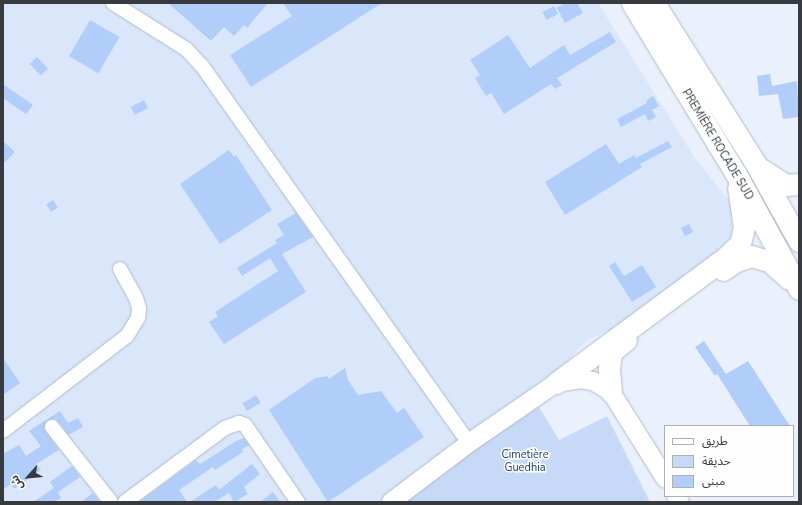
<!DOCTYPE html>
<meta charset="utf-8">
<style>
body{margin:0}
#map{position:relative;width:802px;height:505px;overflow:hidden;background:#eaf1fc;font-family:"Nunito Sans","Noto Sans Arabic",sans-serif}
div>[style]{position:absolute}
.built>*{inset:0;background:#dae7fb}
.green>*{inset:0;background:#c6daf8}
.building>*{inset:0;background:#b1cdf9;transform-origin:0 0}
.roads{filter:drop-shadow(0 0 1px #b3bbc8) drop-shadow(0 0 1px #b3bbc8)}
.minor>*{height:14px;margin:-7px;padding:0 7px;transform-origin:7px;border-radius:7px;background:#fff}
.major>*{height:18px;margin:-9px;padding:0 9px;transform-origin:9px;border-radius:9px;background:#fff}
.highway>*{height:21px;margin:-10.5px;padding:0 10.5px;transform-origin:10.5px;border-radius:10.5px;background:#fff}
span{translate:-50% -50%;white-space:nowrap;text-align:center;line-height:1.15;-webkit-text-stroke:3px #fefefe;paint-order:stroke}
.street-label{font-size:11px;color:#373a3f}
.park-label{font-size:11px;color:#1e3f74}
.frame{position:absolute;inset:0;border:4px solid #373a3f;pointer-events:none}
.legend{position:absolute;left:664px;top:425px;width:130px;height:72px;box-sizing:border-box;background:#fefefe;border:1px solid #aeb0b2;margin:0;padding:5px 7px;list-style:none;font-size:12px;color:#373a3f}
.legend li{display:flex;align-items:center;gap:8px;height:20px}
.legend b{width:20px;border:1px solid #aeb0b2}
.north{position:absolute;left:8px;top:457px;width:40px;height:40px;-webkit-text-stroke:3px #fefefe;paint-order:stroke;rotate:243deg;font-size:11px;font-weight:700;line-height:16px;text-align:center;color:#373a3f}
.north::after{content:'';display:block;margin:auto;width:14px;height:18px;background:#373a3f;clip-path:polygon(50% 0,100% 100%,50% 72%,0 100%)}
</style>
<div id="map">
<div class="built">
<i style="clip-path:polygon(3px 3px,598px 3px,695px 158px,734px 207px,731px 236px,712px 260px,624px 324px,589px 339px,562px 366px,379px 502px,3px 502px)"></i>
</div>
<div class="green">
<i style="clip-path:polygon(539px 407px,559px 440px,607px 416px,650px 502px,405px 502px,478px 447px)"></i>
</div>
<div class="building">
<i style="clip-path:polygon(168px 3px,268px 3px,247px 28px,244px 25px,234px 36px,224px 27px,211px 41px)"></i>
<i style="clip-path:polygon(283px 3px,382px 3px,251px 87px,230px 55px,292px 16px)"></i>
<i style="clip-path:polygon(565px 3px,577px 3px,583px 13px,565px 23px,557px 8px)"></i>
<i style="left:554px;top:6px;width:9px;height:13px;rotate:63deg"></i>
<i style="left:90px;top:20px;width:34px;height:42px;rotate:30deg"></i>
<i style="clip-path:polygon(610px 32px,616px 42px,557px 78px,562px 85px,555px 89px,551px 84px,504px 114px,491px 93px,486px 96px,475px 78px,480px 75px,470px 60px,508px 35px,530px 68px,564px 45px,570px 55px)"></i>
<i style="left:37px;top:57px;width:16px;height:10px;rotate:47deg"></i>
<i style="clip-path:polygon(770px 74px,772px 86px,797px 81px,799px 117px,783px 119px,778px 94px,759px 96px,757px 76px)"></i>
<i style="clip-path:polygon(3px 84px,33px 105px,26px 114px,3px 98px)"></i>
<i style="clip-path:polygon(653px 96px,659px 106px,652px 110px,656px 117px,648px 121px,645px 114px,621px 127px,617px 119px,647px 103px,646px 101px)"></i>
<i style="left:144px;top:100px;width:9px;height:15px;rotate:63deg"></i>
<i style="clip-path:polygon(3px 141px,15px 152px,3px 164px)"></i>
<i style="clip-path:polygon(668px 141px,672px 147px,640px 164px,642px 167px,565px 215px,545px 182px,606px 144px,619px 164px,634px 155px,636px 158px)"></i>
<i style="clip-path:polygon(229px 150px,234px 157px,236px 155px,272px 210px,220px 244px,180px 184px)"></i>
<i style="left:53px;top:200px;width:9px;height:8px;rotate:58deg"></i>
<i style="clip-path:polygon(296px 213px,313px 237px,282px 254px,306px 292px,224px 344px,209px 322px,218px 316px,215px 312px,278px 271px,270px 258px,242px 276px,237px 268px,277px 243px,275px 240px,284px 235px,277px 224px)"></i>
<i style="left:689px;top:224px;width:9px;height:9px;rotate:63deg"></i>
<i style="clip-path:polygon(615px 262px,624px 276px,642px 265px,656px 287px,632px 302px,609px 266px)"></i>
<i style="clip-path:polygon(704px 341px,726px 374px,748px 361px,790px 426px,750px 426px,717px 374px,715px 376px,695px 347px)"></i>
<i style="clip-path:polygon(3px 358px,20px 383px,3px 395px)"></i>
<i style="clip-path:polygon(345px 368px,348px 380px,358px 395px,381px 391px,397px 413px,404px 408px,424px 437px,328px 502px,269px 410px,315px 378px,327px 376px,329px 379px)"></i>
<i style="left:256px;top:395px;width:9px;height:16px;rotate:58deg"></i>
<i style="clip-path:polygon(60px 411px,68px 423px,78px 418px,83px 427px,69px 435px,56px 419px,47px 420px,44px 429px,59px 450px,36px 464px,41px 470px,14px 489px,11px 484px,3px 490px,3px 454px,19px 445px,26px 456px,41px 446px,29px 431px)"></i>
<i style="clip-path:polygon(244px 438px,249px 445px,242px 449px,243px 452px,215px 470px,213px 467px,179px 490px,187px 502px,139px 502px,196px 460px,200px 464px,236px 441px)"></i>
<i style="clip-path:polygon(252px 464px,260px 474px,244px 487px,248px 494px,234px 502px,229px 493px,214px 502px,190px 502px,216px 485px,219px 490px)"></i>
<i style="clip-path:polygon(72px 466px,80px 477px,58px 492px,61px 498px,55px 502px,33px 502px,54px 488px,50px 482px)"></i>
<i style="clip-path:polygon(273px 492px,280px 502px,260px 502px)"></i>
<i style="clip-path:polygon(93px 493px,100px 502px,81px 502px)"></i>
</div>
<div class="roads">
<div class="minor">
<i style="left:113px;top:3px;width:86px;rotate:32.2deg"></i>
<i style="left:186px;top:49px;width:23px;rotate:47deg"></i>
<i style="left:202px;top:66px;width:462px;rotate:54.7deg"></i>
<i style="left:52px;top:427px;width:95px;rotate:51.8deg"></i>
<i style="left:3px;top:431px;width:156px;rotate:-37.5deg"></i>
<i style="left:127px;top:336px;width:21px;rotate:-59deg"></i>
<i style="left:138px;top:318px;width:10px;rotate:-84deg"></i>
<i style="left:139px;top:308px;width:10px;rotate:-107deg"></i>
<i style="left:136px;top:298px;width:33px;rotate:-119deg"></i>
<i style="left:125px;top:502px;width:124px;rotate:-36.5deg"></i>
<i style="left:225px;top:428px;width:15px;rotate:-20deg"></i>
<i style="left:239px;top:423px;width:6px;rotate:18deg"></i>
<i style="left:245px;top:425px;width:93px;rotate:55.5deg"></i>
</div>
<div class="major">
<i style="left:676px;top:496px;width:7px;rotate:56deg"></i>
<i style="left:391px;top:502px;width:98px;rotate:-37.1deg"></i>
<i style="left:469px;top:443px;width:106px;rotate:-34.6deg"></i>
<i style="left:556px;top:383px;width:24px;rotate:-9deg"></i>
<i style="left:580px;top:379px;width:13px;rotate:9deg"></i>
<i style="left:593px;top:381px;width:21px;rotate:31deg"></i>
<i style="left:611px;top:392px;width:102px;rotate:57.9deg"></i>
</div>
<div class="highway">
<i style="left:632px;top:3px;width:200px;rotate:58.7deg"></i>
<i style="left:736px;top:174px;width:131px;rotate:61.3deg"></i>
<i style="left:654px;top:3px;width:193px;rotate:57.7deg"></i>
<i style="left:757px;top:166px;width:86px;rotate:60.8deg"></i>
<i style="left:761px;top:169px;width:30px;rotate:33deg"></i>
<i style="left:786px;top:185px;width:13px;rotate:-4deg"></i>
<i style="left:723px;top:270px;width:16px;rotate:-35deg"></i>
<i style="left:736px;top:261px;width:16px;rotate:-18deg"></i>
<i style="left:751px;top:256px;width:19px;rotate:16deg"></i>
<i style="left:769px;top:261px;width:27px;rotate:42deg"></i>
<i style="left:556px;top:383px;width:212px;rotate:-36.5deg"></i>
<i style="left:726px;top:257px;width:19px;rotate:-43deg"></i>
<i style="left:740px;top:244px;width:17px;rotate:-77deg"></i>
<i style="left:744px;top:227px;width:40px;rotate:-98.5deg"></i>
<i style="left:611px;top:392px;width:23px;rotate:-95deg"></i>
<i style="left:609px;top:369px;width:17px;rotate:-83deg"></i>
<i style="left:611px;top:352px;width:19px;rotate:-39deg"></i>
</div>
</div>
<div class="street-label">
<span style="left:717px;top:145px;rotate:59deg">PREMIÈRE ROCADE SUD</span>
</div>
<div class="park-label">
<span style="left:525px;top:462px">Cimetière<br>Guedhia</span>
</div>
<div class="frame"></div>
<ul class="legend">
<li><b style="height:5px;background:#fff"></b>طريق</li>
<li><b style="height:11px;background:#c6daf8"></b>حديقة</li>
<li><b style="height:11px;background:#b1cdf9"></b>مبنى</li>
</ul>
<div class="north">ش</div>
</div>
